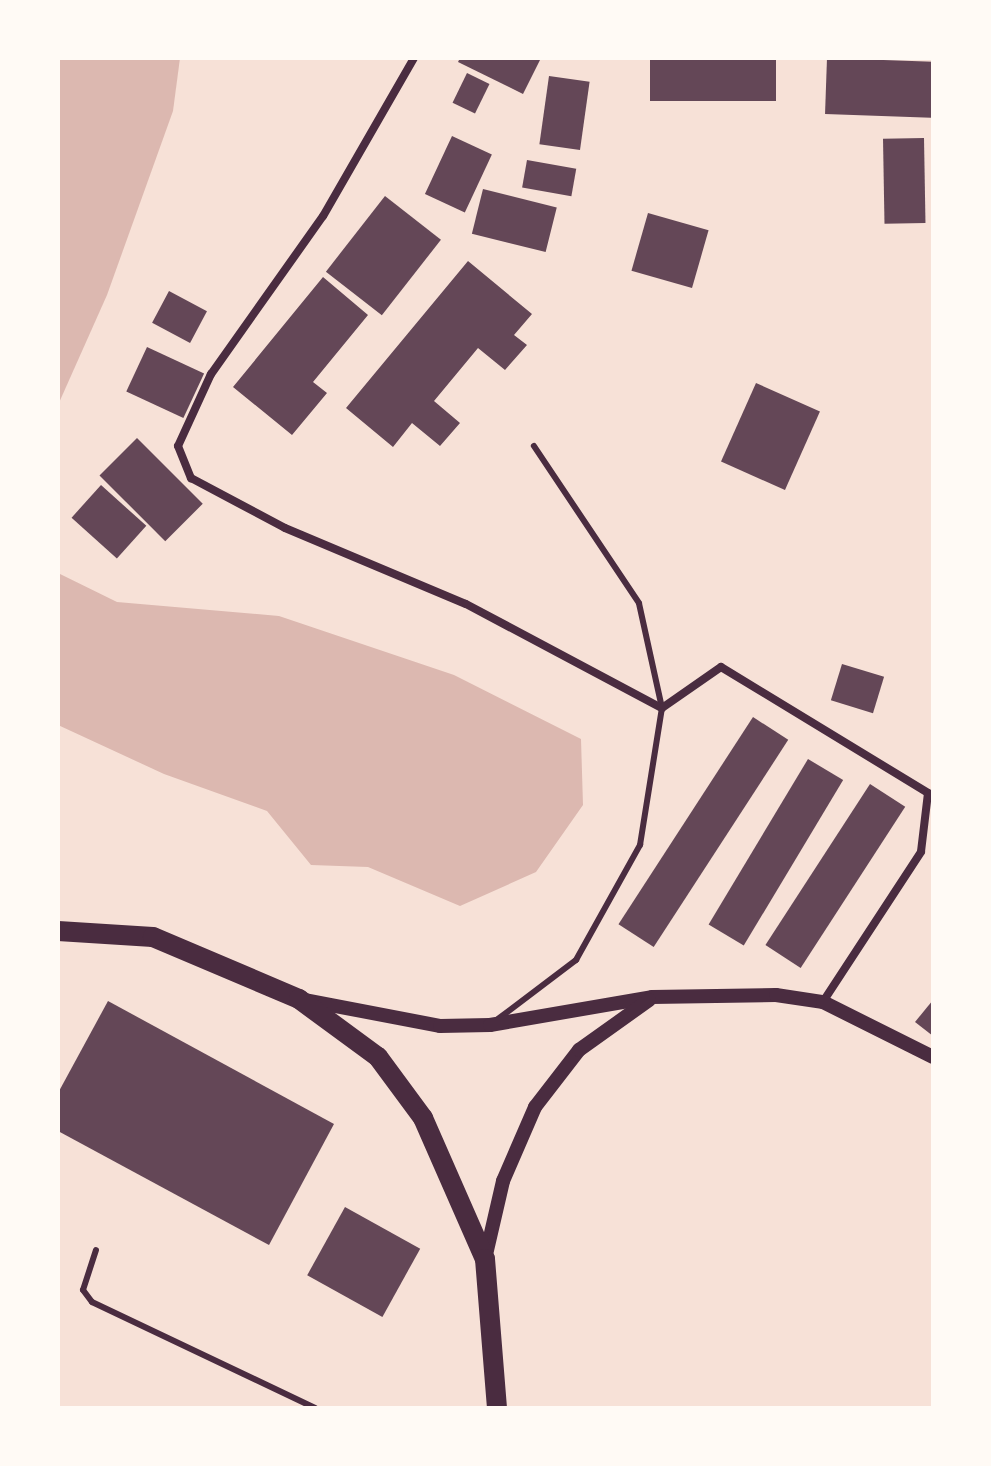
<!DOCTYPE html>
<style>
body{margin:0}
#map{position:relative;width:991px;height:1466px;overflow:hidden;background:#f7e1d7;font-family:Signika,sans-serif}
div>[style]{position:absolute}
.water>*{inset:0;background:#dcb8b0}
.building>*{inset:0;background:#644757;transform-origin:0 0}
.service>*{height:6px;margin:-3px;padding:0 3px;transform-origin:3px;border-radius:3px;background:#4a2c40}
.minor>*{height:8px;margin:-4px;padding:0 4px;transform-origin:4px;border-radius:4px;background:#4a2c40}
.tertiary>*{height:14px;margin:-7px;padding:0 7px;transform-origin:7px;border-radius:7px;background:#4a2c40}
.primary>*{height:20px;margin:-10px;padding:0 10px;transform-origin:10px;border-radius:10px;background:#4a2c40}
span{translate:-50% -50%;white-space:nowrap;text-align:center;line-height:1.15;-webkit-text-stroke:8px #fffaf5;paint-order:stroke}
.frame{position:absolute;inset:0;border:60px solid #fffaf5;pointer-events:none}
</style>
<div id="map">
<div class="water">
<i style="clip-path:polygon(58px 58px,180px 58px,173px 111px,107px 295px,58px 405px)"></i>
<i style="clip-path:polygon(58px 573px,117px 602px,279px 616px,454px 675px,581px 739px,583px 805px,536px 872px,460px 906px,368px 867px,311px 865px,267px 811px,164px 774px,58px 725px)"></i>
</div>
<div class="building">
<i style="clip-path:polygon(460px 58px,541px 58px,523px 94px,458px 62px)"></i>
<i style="left:650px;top:58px;width:126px;height:43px"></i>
<i style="left:827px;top:58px;width:106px;height:56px;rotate:2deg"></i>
<i style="left:467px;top:73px;width:25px;height:33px;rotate:26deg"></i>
<i style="left:549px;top:76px;width:41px;height:69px;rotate:8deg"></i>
<i style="left:452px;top:136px;width:44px;height:64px;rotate:25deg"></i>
<i style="left:924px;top:138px;width:85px;height:41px;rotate:89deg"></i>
<i style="left:527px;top:160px;width:50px;height:28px;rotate:10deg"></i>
<i style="left:483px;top:189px;width:76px;height:46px;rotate:14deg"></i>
<i style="left:385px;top:196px;width:71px;height:96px;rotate:38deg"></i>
<i style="left:648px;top:213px;width:63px;height:60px;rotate:16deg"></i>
<i style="clip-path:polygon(468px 261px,532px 314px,514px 335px,527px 345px,505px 370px,478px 348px,434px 401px,460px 423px,440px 446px,412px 423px,393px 447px,346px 408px)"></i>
<i style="clip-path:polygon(323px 277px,368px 315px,313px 382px,327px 393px,292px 435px,233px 387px)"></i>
<i style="left:169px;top:291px;width:43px;height:36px;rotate:28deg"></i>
<i style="left:147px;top:347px;width:63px;height:49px;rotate:25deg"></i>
<i style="left:756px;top:383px;width:70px;height:86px;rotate:24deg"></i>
<i style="left:137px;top:438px;width:93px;height:53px;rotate:45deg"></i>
<i style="left:101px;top:485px;width:61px;height:44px;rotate:42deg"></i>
<i style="left:842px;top:664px;width:44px;height:38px;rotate:17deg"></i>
<i style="left:753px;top:717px;width:42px;height:247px;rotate:33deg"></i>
<i style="left:808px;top:759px;width:41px;height:193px;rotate:31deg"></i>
<i style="left:870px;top:784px;width:42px;height:192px;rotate:33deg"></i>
<i style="clip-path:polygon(933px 1000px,933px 1036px,915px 1022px)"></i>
<i style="clip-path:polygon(108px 1001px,334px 1124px,269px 1245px,58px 1131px,58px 1093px)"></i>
<i style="left:345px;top:1207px;width:86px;height:78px;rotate:29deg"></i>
</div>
<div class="service">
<i style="left:498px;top:1019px;width:98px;rotate:-37.1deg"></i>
<i style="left:576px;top:960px;width:132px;rotate:-60.9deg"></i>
<i style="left:640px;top:845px;width:139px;rotate:-80.9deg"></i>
<i style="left:662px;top:708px;width:107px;rotate:-102.4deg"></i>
<i style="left:639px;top:603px;width:189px;rotate:-123.8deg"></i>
<i style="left:96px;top:1250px;width:42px;rotate:108deg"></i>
<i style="left:83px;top:1290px;width:15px;rotate:53deg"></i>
<i style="left:92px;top:1302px;width:247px;rotate:25.4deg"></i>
</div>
<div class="minor">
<i style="left:414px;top:58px;width:182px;rotate:119.9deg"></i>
<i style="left:323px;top:216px;width:194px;rotate:125.3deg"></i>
<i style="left:211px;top:374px;width:79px;rotate:114.6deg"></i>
<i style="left:178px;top:446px;width:35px;rotate:68deg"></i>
<i style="left:191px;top:478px;width:106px;rotate:28deg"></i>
<i style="left:285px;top:528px;width:196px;rotate:22.8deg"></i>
<i style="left:466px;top:604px;width:222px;rotate:28deg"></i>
<i style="left:662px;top:708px;width:72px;rotate:-34.8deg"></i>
<i style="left:721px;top:667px;width:242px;rotate:31.3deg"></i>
<i style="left:928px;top:793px;width:59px;rotate:96.8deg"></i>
<i style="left:921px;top:852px;width:179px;rotate:123.2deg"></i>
</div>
<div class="tertiary">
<i style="left:304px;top:1000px;width:138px;rotate:10.8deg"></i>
<i style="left:440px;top:1026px;width:50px;rotate:-1.1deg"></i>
<i style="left:490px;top:1025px;width:164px;rotate:-9.8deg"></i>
<i style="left:652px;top:997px;width:124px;rotate:-0.9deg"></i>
<i style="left:776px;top:995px;width:48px;rotate:8.5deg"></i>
<i style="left:823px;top:1002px;width:123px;rotate:26.6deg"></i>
<i style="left:485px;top:1259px;width:80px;rotate:-77deg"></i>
<i style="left:503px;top:1181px;width:81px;rotate:-66.6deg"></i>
<i style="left:535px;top:1107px;width:72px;rotate:-52.3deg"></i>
<i style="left:579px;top:1050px;width:86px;rotate:-35.5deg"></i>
</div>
<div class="primary">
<i style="left:58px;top:931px;width:95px;rotate:3.6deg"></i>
<i style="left:153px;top:937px;width:159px;rotate:23deg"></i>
<i style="left:299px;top:999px;width:98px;rotate:36.3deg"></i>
<i style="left:378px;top:1057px;width:76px;rotate:53.6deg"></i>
<i style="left:423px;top:1118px;width:154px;rotate:66.3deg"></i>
<i style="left:485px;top:1259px;width:149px;rotate:85.4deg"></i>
</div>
<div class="frame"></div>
</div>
